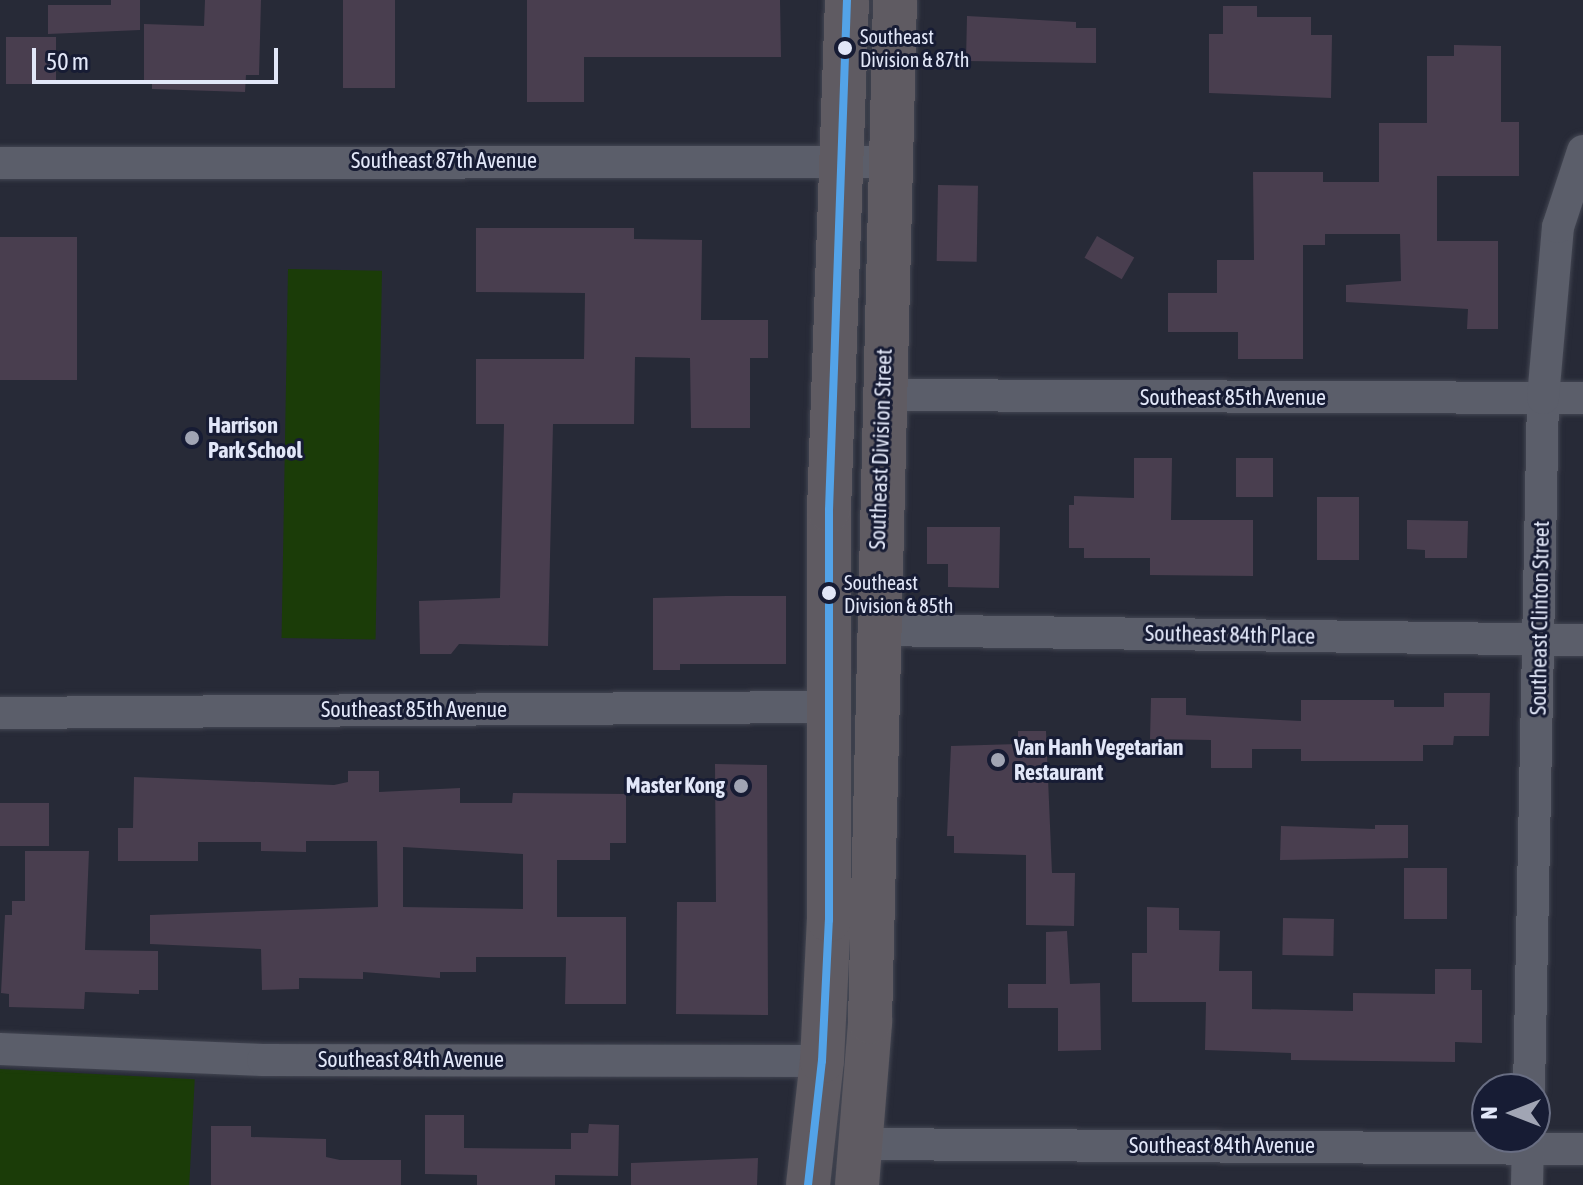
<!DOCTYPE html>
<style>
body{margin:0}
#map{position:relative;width:1583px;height:1185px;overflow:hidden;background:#272a37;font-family:"Asap Condensed",sans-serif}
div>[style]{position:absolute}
.green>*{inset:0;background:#1b3c08;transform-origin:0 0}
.building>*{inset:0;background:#493e4f;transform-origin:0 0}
.roads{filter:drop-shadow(0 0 2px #434652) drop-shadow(0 0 2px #434652)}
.minor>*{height:32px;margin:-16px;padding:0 16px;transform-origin:16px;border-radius:16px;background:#5b5e6a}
.primary>*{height:44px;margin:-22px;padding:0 22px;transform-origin:22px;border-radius:22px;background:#5f5b62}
.bus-1>*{height:8px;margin:-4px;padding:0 4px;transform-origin:4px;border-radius:4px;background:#53a3e8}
.dots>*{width:22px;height:22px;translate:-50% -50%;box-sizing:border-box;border:4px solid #171c34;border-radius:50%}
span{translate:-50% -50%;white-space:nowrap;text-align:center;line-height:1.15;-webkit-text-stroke:6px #171c34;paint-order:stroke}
.bus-label{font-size:20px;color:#e2e7f8}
.left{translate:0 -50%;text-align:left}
.street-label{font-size:22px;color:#e2e7f8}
.poi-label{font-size:22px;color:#e2e7f8;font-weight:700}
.right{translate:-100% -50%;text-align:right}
.north{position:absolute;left:1471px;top:1073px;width:80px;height:80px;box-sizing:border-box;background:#171c34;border:2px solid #686d82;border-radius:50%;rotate:270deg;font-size:22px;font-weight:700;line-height:32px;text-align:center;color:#e2e7f8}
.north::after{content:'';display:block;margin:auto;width:28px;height:36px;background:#a1a5b4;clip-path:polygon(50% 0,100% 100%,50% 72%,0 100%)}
.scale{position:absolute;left:32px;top:48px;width:246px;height:36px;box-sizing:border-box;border:4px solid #e2e7f8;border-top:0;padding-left:10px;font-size:24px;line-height:28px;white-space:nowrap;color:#e2e7f8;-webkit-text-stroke:6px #171c34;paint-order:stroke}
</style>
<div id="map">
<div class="green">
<i style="left:288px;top:269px;width:94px;height:369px;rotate:1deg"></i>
<i style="left:0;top:1069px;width:195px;height:116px;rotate:3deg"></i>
</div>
<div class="building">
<i style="clip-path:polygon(111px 0,140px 0,140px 30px,48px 34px,48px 5px,111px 5px)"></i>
<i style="clip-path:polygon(205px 0,261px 0,259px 75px,246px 75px,245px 92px,152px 89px,152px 80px,144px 80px,144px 24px,204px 26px)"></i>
<i style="left:343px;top:0;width:52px;height:88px"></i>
<i style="clip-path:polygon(527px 0,780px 0,781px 57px,584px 57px,584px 102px,527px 102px)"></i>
<i style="clip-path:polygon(1223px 6px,1257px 6px,1257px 17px,1311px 17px,1311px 35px,1332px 35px,1331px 98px,1209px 93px,1209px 34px,1223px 34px)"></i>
<i style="clip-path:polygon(967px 16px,1076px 22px,1076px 28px,1096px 28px,1096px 63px,966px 61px)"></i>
<i style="left:6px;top:37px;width:50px;height:47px"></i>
<i style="clip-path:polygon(1454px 45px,1501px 46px,1501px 122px,1519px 122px,1519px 176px,1437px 176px,1437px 241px,1498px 241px,1498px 329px,1467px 329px,1468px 309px,1346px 302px,1346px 285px,1401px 281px,1400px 234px,1325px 234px,1325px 245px,1303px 245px,1303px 359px,1238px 359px,1238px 332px,1168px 332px,1168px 293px,1217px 293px,1217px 260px,1254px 260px,1253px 172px,1323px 172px,1323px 182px,1379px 182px,1379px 123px,1427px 123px,1427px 56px,1454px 56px)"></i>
<i style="left:938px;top:185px;width:40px;height:76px;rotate:1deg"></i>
<i style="clip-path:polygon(476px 228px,634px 228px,634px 239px,702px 240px,701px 320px,768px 320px,768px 358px,750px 358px,750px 428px,691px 428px,690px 358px,635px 357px,634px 424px,553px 424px,548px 646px,459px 644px,451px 654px,420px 654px,419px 601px,500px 598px,504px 424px,476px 424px,476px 359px,584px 359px,585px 293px,476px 292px)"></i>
<i style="left:1097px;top:236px;width:43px;height:25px;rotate:30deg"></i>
<i style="left:0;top:237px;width:77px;height:143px"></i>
<i style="clip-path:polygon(1134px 458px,1172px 458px,1171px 520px,1253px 520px,1253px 576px,1150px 575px,1150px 558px,1084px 558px,1084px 548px,1069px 548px,1069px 505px,1074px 505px,1074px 496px,1134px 498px)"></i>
<i style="left:1236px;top:458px;width:37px;height:39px"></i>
<i style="left:1317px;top:497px;width:42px;height:63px"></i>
<i style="clip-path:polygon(1407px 520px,1468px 521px,1467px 558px,1425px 558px,1425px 550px,1407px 549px)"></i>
<i style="clip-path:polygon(927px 527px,1000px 527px,999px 588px,948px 587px,948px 564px,927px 564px)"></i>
<i style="clip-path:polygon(726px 596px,786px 596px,786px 664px,680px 664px,680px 670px,653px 670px,653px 598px)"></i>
<i style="clip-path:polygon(1444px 693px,1490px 693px,1489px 736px,1454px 736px,1453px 745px,1423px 745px,1423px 761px,1301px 761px,1301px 749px,1252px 749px,1252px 768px,1211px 768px,1211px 740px,1150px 739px,1151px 698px,1186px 698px,1186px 715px,1301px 721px,1301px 700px,1394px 700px,1394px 707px,1444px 707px)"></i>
<i style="clip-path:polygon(1018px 731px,1046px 731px,1052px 873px,1075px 873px,1074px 926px,1026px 925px,1026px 855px,954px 853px,954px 836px,947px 836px,951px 746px,1018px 744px)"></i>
<i style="clip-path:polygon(715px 764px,767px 765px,768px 1015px,676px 1014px,677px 902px,716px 902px)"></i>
<i style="clip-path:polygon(evenodd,348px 771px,379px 771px,379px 792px,460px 788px,460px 803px,512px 803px,513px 793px,626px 794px,626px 843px,610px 843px,610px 860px,557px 860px,557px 917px,626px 917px,626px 1004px,565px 1004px,566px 957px,476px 957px,476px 972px,440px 972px,440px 978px,363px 972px,363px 979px,299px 978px,299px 989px,262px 990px,261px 949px,150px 944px,150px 915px,378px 907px,377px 841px,306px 841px,306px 852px,261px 851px,261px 842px,198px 842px,198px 861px,118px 861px,118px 828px,133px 828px,134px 777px,334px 785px,348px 782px,348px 771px,403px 847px,523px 854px,523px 909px,403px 907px,403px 847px)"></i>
<i style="left:0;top:803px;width:49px;height:43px"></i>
<i style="clip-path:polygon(1375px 825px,1408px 825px,1408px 858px,1280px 860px,1281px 826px,1375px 829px)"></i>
<i style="clip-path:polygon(25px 851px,89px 851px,85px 950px,158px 951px,158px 990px,139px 990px,139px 994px,85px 992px,84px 1009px,9px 1007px,9px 994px,1px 993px,5px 915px,12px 915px,12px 901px,25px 901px)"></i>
<i style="left:1404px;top:868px;width:43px;height:51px"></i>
<i style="clip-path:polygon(1147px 907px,1179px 908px,1179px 930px,1220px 931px,1219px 971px,1252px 971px,1252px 1009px,1353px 1011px,1353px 993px,1435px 994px,1435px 969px,1471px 969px,1471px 990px,1482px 990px,1482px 1043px,1455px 1042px,1455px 1062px,1291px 1060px,1291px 1053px,1205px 1050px,1206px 1002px,1132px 1002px,1132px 953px,1147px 953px)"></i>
<i style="left:1283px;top:918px;width:51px;height:37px;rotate:1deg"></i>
<i style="clip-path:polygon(1067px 931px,1070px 984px,1100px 983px,1101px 1050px,1058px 1051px,1058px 1008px,1008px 1008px,1008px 984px,1046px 984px,1046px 932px)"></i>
<i style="clip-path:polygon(425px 1115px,464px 1115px,464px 1148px,571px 1149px,571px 1133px,588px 1133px,589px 1124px,619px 1125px,618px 1176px,555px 1175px,555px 1185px,477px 1185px,477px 1175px,425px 1174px)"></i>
<i style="clip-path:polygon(211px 1126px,251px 1126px,251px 1137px,326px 1139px,326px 1157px,340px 1160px,401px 1160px,401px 1185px,211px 1185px)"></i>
<i style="clip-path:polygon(758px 1158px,757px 1185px,631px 1185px,631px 1163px)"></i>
</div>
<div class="roads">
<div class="minor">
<i style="left:0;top:163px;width:889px;rotate:-0.06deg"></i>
<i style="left:882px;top:395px;width:701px;rotate:0.25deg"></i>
<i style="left:876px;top:630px;width:707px;rotate:0.81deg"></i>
<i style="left:0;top:713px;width:828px;rotate:-0.42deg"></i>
<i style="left:0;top:1049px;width:263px;rotate:2.4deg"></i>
<i style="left:263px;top:1060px;width:559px;rotate:0.1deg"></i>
<i style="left:1529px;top:1089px;width:691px;rotate:-88.84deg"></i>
<i style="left:1543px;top:398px;width:172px;rotate:-85deg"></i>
<i style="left:1558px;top:227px;width:80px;rotate:-71.8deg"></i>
<i style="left:861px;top:1144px;width:722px;rotate:0.4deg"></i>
<i style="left:1527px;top:1185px;width:48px;rotate:-88.8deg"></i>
</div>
<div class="primary">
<i style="left:808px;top:1185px;width:125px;rotate:-83.6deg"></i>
<i style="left:822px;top:1061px;width:141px;rotate:-87.2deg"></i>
<i style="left:829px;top:920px;width:410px;rotate:-90deg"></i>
<i style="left:829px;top:510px;width:510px;rotate:-87.98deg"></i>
<i style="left:857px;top:1185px;width:164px;rotate:-85.4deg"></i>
<i style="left:870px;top:1022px;width:1022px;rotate:-88.6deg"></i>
</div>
</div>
<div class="bus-1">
<i style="left:808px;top:1185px;width:125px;rotate:-83.6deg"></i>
<i style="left:822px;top:1061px;width:141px;rotate:-87.2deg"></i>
<i style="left:829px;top:920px;width:410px;rotate:-90deg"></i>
<i style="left:829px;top:510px;width:510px;rotate:-87.98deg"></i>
</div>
<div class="dots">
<i style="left:845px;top:48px;background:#e2e7f8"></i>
<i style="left:192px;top:438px;background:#a1a5b4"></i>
<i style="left:829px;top:593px;background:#e2e7f8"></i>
<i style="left:998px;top:760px;background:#a1a5b4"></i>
<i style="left:741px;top:786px;background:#a1a5b4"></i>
</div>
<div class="bus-label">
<span class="left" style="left:860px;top:48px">Southeast<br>Division &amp; 87th</span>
<span class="left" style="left:844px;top:594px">Southeast<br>Division &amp; 85th</span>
</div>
<div class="street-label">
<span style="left:444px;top:161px">Southeast 87th Avenue</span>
<span style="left:1233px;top:398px">Southeast 85th Avenue</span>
<span style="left:881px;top:449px;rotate:-88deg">Southeast Division Street</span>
<span style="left:1540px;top:618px;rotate:-89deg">Southeast Clinton Street</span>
<span style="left:1230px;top:635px;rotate:1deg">Southeast 84th Place</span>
<span style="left:414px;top:710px">Southeast 85th Avenue</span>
<span style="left:411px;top:1060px">Southeast 84th Avenue</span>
<span style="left:1222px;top:1146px">Southeast 84th Avenue</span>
</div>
<div class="poi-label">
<span class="left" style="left:208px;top:438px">Harrison<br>Park School</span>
<span class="left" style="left:1014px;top:760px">Van Hanh Vegetarian<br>Restaurant</span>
<span class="right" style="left:725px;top:786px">Master Kong</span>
</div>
<div class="north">N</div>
<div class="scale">50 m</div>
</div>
